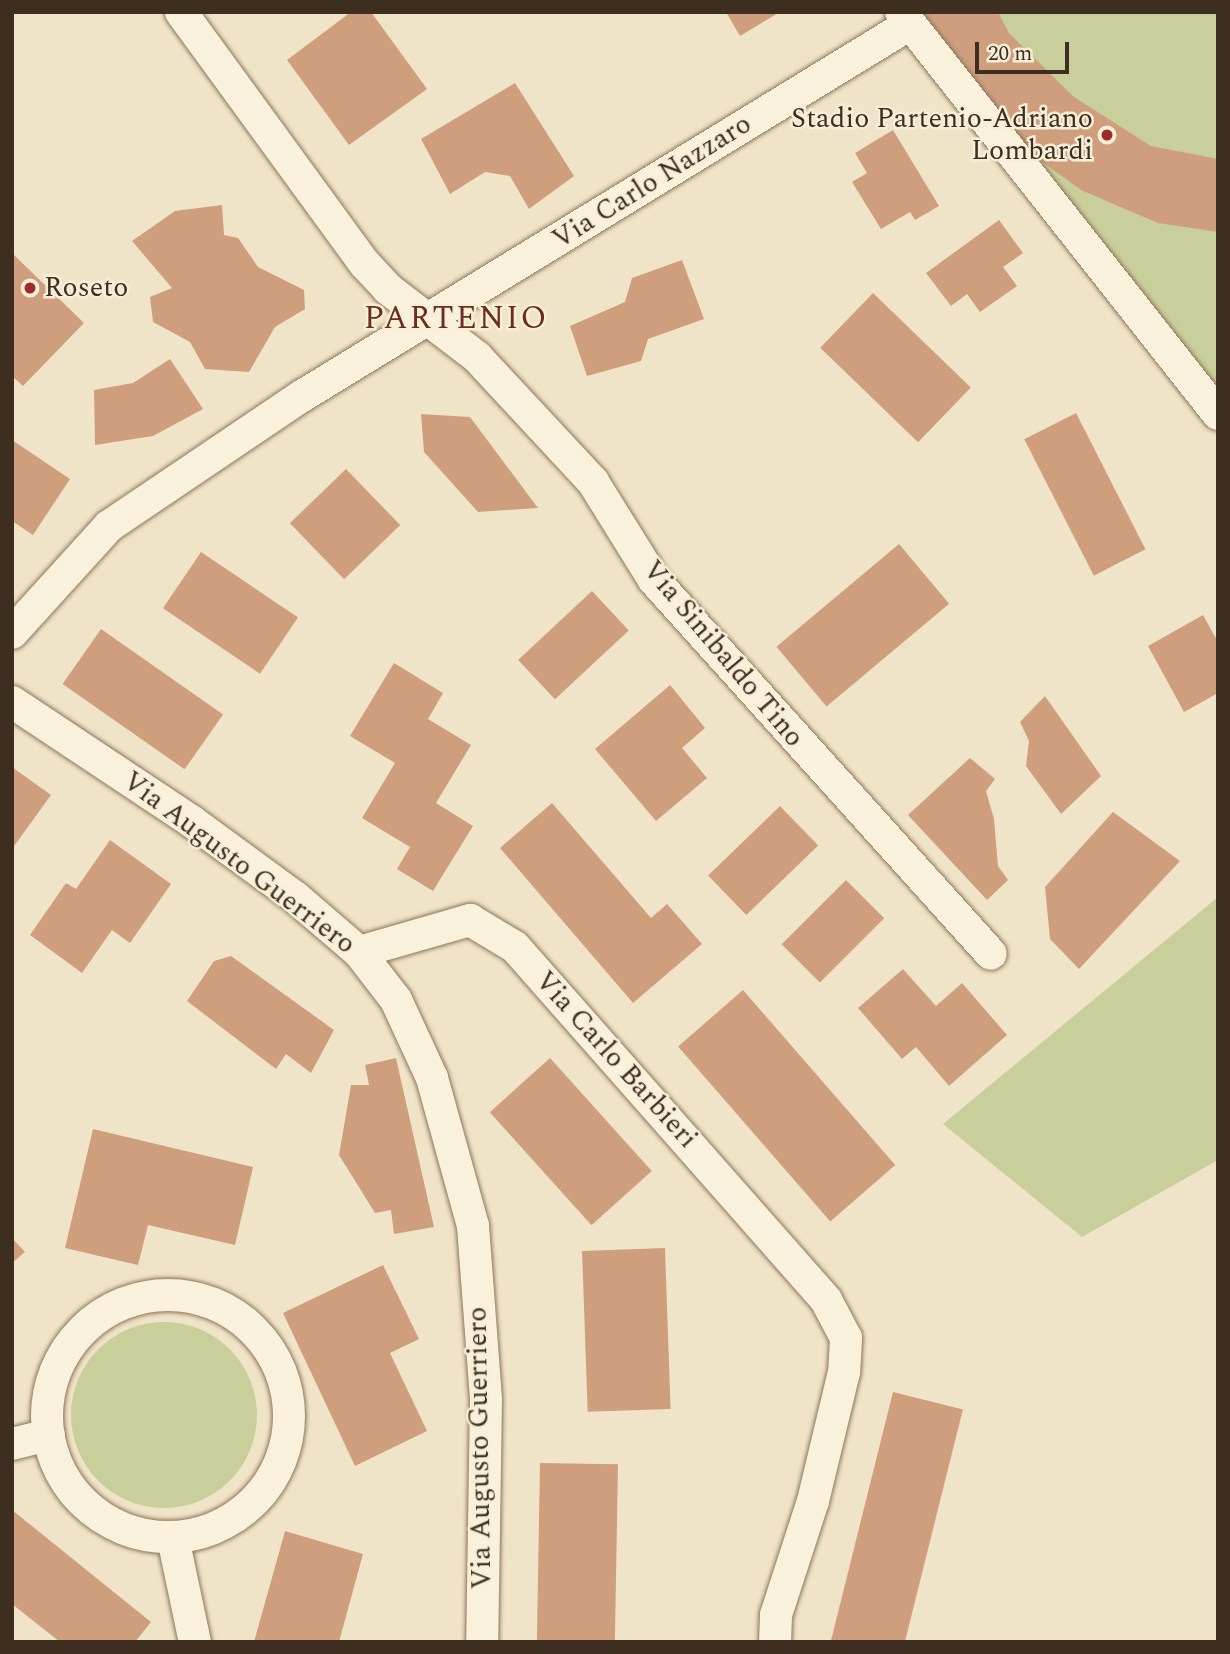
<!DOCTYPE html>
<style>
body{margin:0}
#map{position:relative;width:1230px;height:1654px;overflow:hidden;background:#f0e4c8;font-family:Spectral,serif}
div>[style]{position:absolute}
.green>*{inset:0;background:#c9cf9b}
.round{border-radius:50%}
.building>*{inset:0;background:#cf9f7d;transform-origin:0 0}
.roads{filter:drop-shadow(0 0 2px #8d765c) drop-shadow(0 0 2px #8d765c)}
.minor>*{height:32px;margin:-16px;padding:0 16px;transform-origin:16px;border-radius:16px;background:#faf1dc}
.minor>.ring{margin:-16px;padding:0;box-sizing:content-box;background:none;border:32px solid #faf1dc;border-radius:50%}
.dots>*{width:19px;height:19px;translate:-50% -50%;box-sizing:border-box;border:4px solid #f7eed8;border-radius:50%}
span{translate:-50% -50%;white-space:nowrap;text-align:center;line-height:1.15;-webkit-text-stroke:5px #f7eed8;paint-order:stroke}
.poi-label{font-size:28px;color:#3d2e20}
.right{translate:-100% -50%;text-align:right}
.left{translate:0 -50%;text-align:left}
.street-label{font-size:28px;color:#3d2e20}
.quarter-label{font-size:32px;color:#6b2e1e;letter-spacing:2px}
.frame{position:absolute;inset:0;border:14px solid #3d2e20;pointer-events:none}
.scale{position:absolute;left:975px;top:42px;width:94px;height:32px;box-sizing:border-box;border:4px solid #3d2e20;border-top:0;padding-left:9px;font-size:21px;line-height:24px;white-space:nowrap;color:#3d2e20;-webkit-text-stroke:5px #f7eed8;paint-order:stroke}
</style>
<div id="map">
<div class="green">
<i style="clip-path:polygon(901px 12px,1218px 12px,1218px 414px)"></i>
<i style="clip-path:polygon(1218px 897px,1218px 1160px,1082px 1237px,943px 1124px)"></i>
<i class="round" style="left:71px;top:1322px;width:186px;height:186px"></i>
</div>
<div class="building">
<i style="clip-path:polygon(351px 12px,371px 12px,427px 89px,349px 145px,287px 60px)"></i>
<i style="clip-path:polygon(726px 12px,780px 12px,740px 36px)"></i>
<i style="clip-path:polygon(912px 12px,998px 12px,1009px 33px,1074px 97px,1151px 146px,1218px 159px,1218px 232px,1158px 223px,1081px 190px,1016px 143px)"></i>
<i style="clip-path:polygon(515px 83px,574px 176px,529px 209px,510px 176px,485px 172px,450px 194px,421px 139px)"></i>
<i style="clip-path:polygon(893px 130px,939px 206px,915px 220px,910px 212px,881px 229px,852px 182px,867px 173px,855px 153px)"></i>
<i style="clip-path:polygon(222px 205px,224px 235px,238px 238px,258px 267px,304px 290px,305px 309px,275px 327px,249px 372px,205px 369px,190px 342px,153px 322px,150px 297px,172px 288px,132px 241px,175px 211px)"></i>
<i style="clip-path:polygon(999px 220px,1023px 253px,1003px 267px,1017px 286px,980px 312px,967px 294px,951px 306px,926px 273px)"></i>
<i style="clip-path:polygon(12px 253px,84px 323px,23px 386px,12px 376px)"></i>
<i style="clip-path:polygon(682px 260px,704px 319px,648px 339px,641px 361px,587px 376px,570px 326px,625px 302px,632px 278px)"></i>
<i style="left:873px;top:293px;width:136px;height:76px;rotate:44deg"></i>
<i style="clip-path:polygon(170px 359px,203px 409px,153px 436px,95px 445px,94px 390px,133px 383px)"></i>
<i style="left:1076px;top:413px;width:153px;height:58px;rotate:63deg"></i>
<i style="clip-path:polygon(421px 414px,470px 417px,538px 508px,478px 512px,424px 452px)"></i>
<i style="clip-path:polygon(12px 440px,70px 479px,33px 535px,12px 521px)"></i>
<i style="left:346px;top:469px;width:78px;height:78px;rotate:46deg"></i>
<i style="left:899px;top:544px;width:78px;height:160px;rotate:50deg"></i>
<i style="left:201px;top:552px;width:117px;height:68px;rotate:34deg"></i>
<i style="left:592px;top:591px;width:54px;height:101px;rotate:47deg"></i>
<i style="clip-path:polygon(1203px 615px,1218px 642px,1218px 693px,1184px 712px,1148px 646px)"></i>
<i style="left:101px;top:629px;width:149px;height:67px;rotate:35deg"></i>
<i style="clip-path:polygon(394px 663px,443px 693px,428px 719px,471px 745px,436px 803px,473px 826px,433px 891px,397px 869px,410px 847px,362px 818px,395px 763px,350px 736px)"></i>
<i style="clip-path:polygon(670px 685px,705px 728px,682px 748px,707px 778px,656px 821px,595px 749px)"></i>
<i style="clip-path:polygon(1045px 696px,1101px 776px,1061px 814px,1026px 766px,1029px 741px,1020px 722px)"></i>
<i style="clip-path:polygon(970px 758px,995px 779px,986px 791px,994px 819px,998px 866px,1008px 880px,987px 900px,908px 815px)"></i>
<i style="clip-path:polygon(12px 767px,51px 795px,12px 849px)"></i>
<i style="clip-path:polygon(552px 803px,651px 918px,667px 904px,702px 944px,633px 1003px,500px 848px)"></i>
<i style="left:780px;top:806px;width:55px;height:100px;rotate:46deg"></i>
<i style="clip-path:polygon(1113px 812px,1180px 861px,1079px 969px,1050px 939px,1045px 887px)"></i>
<i style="clip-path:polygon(110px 840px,171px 884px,130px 943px,112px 930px,82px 973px,30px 935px,66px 883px,76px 889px)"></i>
<i style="left:846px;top:880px;width:54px;height:91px;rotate:45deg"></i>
<i style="clip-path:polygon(231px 956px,334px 1030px,311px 1073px,286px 1054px,276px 1069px,187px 1001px,214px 961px)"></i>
<i style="clip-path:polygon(903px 969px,936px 1006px,962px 983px,1007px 1035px,949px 1086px,916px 1047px,902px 1059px,858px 1008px)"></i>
<i style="left:743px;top:990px;width:232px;height:86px;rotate:49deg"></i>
<i style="clip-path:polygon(396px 1058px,434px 1227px,394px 1234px,391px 1210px,375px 1213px,339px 1155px,351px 1085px,369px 1085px,365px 1065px)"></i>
<i style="left:550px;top:1058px;width:152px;height:81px;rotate:48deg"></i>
<i style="clip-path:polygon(93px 1129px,253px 1167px,235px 1245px,148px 1225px,138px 1265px,65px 1248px)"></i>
<i style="clip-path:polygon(12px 1238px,25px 1252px,12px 1263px)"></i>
<i style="left:665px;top:1248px;width:161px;height:83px;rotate:88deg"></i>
<i style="clip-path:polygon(383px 1265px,419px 1339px,390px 1353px,427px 1431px,355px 1466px,283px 1313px)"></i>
<i style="left:893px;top:1392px;width:72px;height:257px;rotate:14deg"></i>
<i style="left:540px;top:1463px;width:78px;height:179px;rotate:1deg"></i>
<i style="clip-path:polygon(12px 1510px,151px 1622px,135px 1642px,60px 1642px,12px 1604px)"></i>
<i style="clip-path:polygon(285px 1531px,363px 1554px,339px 1642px,254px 1642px)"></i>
</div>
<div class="roads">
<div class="minor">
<i style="left:181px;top:12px;width:312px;rotate:53.9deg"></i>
<i style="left:365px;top:264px;width:34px;rotate:47deg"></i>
<i style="left:388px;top:289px;width:112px;rotate:37.4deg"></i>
<i style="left:477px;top:357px;width:171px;rotate:47.1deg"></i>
<i style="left:593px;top:482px;width:115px;rotate:58.1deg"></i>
<i style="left:654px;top:580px;width:503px;rotate:47.98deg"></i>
<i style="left:901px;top:12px;width:512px;rotate:51.74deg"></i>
<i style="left:12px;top:633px;width:144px;rotate:-47.8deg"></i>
<i style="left:109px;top:526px;width:233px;rotate:-34deg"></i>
<i style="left:302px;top:396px;width:713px;rotate:-31.46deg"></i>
<i style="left:12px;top:702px;width:215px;rotate:33.6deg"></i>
<i style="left:191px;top:821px;width:129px;rotate:36.2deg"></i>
<i style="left:295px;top:897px;width:84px;rotate:40.7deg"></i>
<i style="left:359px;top:952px;width:61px;rotate:52.4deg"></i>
<i style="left:396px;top:1000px;width:86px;rotate:65.2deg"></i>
<i style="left:432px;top:1078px;width:154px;rotate:74.5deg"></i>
<i style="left:473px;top:1226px;width:174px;rotate:85.7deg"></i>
<i style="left:486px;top:1400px;width:242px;rotate:90.9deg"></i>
<i style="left:359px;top:952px;width:116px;rotate:-16.1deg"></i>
<i style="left:470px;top:920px;width:52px;rotate:31deg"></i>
<i style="left:515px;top:947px;width:470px;rotate:48.6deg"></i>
<i style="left:826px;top:1300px;width:43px;rotate:62.2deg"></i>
<i style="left:846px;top:1338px;width:34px;rotate:93deg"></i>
<i style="left:844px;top:1372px;width:133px;rotate:103.5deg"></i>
<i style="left:813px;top:1501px;width:120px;rotate:108deg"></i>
<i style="left:776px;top:1615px;width:27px;rotate:92deg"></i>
<i class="ring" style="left:47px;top:1295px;width:210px;height:210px"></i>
<i style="left:12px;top:1444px;width:38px;rotate:-14deg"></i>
<i style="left:173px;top:1538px;width:106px;rotate:78.1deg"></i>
</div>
</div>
<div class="dots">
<i style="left:1107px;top:135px;background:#9e2a2b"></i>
<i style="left:30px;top:288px;background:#9e2a2b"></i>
</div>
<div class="poi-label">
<span class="right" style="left:1093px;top:135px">Stadio Partenio-Adriano<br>Lombardi</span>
<span class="left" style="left:44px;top:288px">Roseto</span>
</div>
<div class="street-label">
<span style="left:652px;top:182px;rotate:-32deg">Via Carlo Nazzaro</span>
<span style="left:723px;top:654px;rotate:50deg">Via Sinibaldo Tino</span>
<span style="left:239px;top:863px;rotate:37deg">Via Augusto Guerriero</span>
<span style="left:616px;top:1060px;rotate:48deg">Via Carlo Barbieri</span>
<span style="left:480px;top:1448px;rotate:-91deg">Via Augusto Guerriero</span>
</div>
<div class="quarter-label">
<span style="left:456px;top:319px">PARTENIO</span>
</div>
<div class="frame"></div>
<div class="scale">20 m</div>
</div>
